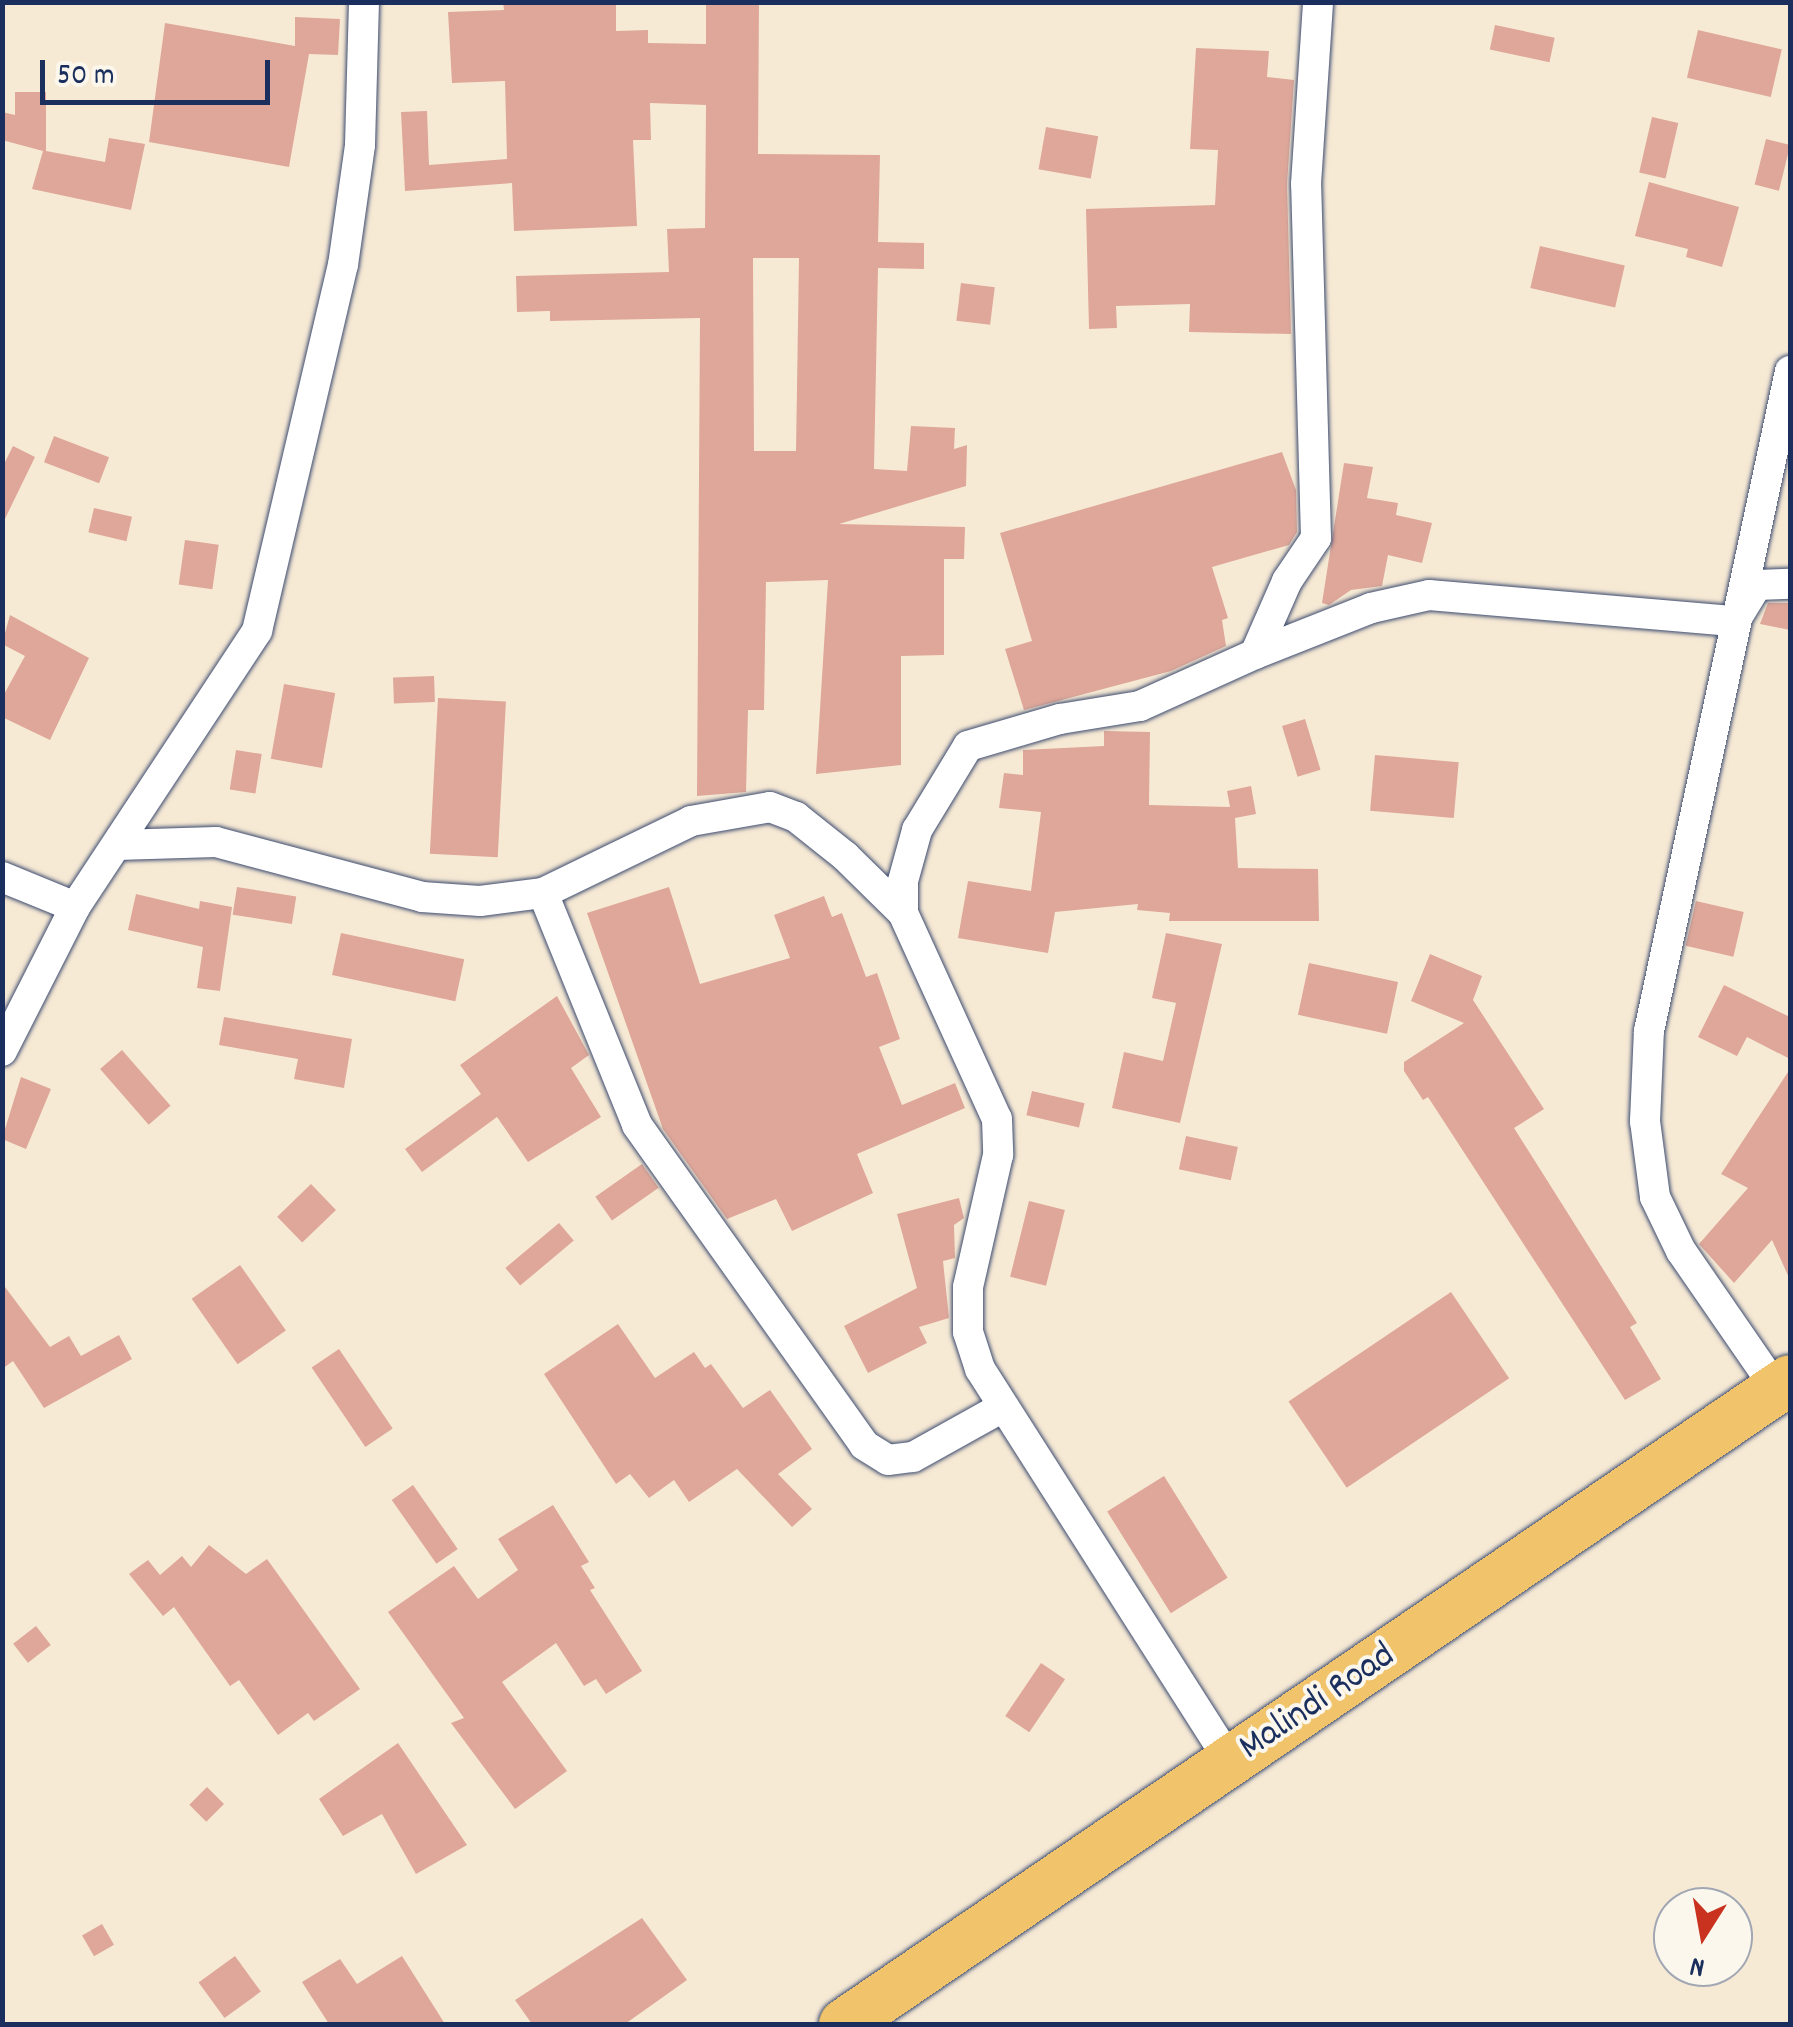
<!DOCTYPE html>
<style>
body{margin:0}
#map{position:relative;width:1793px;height:2027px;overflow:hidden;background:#f7ead5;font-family:Dekko,sans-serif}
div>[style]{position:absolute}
.building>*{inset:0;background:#dea79a;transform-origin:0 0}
.roads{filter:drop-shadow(0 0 2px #3c4b70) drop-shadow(0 0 2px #3c4b70)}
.minor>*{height:30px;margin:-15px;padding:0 15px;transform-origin:15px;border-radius:15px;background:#fff}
.trunk>*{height:50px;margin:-25px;padding:0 25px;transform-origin:25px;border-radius:25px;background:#f1c36a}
span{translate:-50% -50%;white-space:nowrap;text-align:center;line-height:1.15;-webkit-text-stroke:8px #fbf7ec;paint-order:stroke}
.street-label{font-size:38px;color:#1b2f5e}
.frame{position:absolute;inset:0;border:5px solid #1b2f5e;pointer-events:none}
.north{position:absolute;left:1653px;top:1887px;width:100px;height:100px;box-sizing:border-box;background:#fbf7ec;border:2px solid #a1a7b3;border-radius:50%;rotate:191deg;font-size:28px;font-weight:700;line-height:40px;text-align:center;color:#1b2f5e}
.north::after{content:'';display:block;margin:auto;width:35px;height:45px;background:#c8321e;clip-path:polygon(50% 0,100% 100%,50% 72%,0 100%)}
.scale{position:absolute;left:40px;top:60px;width:230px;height:45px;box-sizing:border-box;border:5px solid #1b2f5e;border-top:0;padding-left:12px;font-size:30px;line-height:35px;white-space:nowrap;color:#1b2f5e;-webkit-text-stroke:8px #fbf7ec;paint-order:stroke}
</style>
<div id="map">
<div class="building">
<i style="clip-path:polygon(evenodd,503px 2px,616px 2px,616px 31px,648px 30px,648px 43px,706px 44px,706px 2px,759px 2px,758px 154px,880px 155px,878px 242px,924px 243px,924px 269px,878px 268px,874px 469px,907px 471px,911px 426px,955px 428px,954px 449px,967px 445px,966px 486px,839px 524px,965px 527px,964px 559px,944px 559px,944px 655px,901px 656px,901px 765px,816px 774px,828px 580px,766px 582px,764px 710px,748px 710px,746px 792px,697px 796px,700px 318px,550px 321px,550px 311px,517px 312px,516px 276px,669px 272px,667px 229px,705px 228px,706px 105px,650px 103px,651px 140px,633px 140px,637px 226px,514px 231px,512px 183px,405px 191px,401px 112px,427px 111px,429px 165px,507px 159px,505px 81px,452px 83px,448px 12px,504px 10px,503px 2px,753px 258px,799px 258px,796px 451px,754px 451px,753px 258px)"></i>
<i style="clip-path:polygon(295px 17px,340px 19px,338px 55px,309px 54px,289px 167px,149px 142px,165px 23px,295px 46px)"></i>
<i style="left:1495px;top:25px;width:61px;height:25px;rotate:12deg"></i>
<i style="left:1698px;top:30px;width:86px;height:49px;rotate:13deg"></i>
<i style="clip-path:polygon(1196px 48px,1269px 51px,1267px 77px,1294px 80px,1287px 184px,1291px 334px,1189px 332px,1190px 304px,1116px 306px,1117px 328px,1089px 329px,1086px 209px,1215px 205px,1218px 150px,1190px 149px)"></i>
<i style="clip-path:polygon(15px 92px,46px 92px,46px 151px,105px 162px,109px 138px,145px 144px,131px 210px,32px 189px,43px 151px,2px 140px,2px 112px,15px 115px)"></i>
<i style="left:1652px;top:117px;width:27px;height:57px;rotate:13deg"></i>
<i style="left:1046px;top:127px;width:53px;height:43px;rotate:10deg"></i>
<i style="left:1766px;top:139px;width:25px;height:47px;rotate:14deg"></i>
<i style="clip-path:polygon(1649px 182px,1739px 207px,1722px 267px,1686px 257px,1688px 249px,1635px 236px)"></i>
<i style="left:1540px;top:246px;width:87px;height:43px;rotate:13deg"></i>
<i style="left:961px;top:283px;width:34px;height:38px;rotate:7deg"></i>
<i style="left:54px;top:436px;width:59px;height:28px;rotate:21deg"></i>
<i style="clip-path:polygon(13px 446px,35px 457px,2px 525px,2px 468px)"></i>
<i style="clip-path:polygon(1282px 452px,1296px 490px,1297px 532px,1289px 545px,1212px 567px,1228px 618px,1222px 620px,1226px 646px,1171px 671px,1024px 710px,1005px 649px,1032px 641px,1000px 533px)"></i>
<i style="clip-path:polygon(1344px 463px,1373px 467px,1367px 498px,1398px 503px,1396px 515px,1432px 523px,1422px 563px,1388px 555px,1382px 586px,1351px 590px,1329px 605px,1322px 603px)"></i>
<i style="left:94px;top:508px;width:39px;height:25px;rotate:13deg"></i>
<i style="left:185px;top:540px;width:34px;height:45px;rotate:8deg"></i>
<i style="clip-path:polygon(1768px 603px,1790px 603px,1790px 630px,1760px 624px)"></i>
<i style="clip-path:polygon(10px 615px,89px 658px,50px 740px,2px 717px,2px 698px,25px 656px,2px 644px)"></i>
<i style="left:434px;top:676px;width:26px;height:41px;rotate:88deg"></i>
<i style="left:284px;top:684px;width:52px;height:76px;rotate:10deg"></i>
<i style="left:438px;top:698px;width:68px;height:156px;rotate:3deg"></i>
<i style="left:1305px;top:719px;width:53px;height:24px;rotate:73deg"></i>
<i style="clip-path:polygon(1104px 731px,1150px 732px,1149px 805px,1230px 807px,1227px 791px,1251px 786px,1256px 814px,1235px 818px,1238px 868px,1318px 869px,1319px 921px,1169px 921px,1170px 913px,1137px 910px,1138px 904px,1055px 912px,1048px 953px,958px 938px,968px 881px,1031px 891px,1041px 812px,999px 808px,1004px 773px,1023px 775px,1023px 750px,1104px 746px)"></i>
<i style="left:236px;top:750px;width:26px;height:40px;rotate:9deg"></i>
<i style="left:1375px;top:755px;width:84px;height:56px;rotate:5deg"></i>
<i style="left:237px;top:887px;width:60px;height:28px;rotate:9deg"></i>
<i style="clip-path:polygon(669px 887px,700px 984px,790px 958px,774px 915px,824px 896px,832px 917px,842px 913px,866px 977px,877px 973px,900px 1039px,879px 1047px,902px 1105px,955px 1083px,965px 1108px,857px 1154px,873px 1193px,792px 1231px,776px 1199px,727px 1219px,663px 1129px,587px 913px)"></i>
<i style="clip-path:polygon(136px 894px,199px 909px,200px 901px,232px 907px,220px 991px,197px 988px,203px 947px,128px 930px)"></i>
<i style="left:1696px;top:901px;width:49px;height:46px;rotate:13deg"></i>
<i style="left:341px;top:933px;width:126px;height:43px;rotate:12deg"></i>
<i style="clip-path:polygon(1166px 933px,1222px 944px,1180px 1123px,1112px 1108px,1124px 1052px,1163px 1061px,1176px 1003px,1152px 998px)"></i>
<i style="clip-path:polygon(1430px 954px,1482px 976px,1473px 1000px,1544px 1109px,1514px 1128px,1637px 1323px,1630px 1327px,1661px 1379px,1625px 1400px,1428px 1097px,1423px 1100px,1404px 1071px,1404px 1062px,1464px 1023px,1411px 1001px)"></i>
<i style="left:1309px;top:963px;width:91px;height:53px;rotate:12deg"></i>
<i style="clip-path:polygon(1724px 985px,1790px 1017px,1790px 1059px,1747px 1037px,1737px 1056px,1698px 1037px)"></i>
<i style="clip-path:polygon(557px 996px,589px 1055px,571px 1068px,601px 1117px,528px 1162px,497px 1117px,422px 1172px,405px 1149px,481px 1094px,460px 1065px)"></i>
<i style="clip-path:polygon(224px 1017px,352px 1039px,344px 1088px,294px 1079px,298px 1059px,219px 1045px)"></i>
<i style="left:122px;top:1050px;width:74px;height:29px;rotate:49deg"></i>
<i style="clip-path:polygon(1790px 1069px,1790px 1280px,1772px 1240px,1734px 1283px,1699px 1244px,1748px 1188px,1721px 1174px)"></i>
<i style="clip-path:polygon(21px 1077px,51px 1089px,26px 1149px,2px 1139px)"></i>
<i style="left:1032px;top:1091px;width:54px;height:25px;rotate:13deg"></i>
<i style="left:1186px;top:1136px;width:53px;height:34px;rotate:12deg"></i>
<i style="left:642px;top:1164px;width:29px;height:57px;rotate:55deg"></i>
<i style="left:311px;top:1184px;width:36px;height:47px;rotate:46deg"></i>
<i style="clip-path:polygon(959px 1198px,964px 1218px,954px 1225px,955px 1258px,943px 1261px,949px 1318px,919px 1327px,927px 1343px,868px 1373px,844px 1326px,917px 1288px,897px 1214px)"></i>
<i style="left:1029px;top:1201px;width:37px;height:78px;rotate:14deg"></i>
<i style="left:559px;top:1223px;width:23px;height:70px;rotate:50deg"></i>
<i style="left:240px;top:1265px;width:80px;height:59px;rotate:55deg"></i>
<i style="clip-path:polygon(2px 1283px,50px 1347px,69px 1336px,81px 1356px,119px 1335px,132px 1359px,44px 1408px,13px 1361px,2px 1369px)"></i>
<i style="left:1451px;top:1292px;width:104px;height:196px;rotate:56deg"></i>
<i style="clip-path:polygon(618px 1324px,655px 1378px,694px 1352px,705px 1368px,711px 1364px,743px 1408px,770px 1390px,812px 1449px,778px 1474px,812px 1509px,792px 1527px,737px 1469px,689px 1502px,674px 1480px,649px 1498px,630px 1474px,616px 1484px,544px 1374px)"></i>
<i style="left:339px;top:1349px;width:96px;height:33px;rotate:56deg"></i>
<i style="left:1164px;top:1476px;width:120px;height:67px;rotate:58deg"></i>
<i style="left:413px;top:1485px;width:78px;height:26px;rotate:55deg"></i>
<i style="clip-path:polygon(553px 1505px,589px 1562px,581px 1566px,595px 1588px,590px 1590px,642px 1671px,606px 1694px,596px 1679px,584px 1686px,556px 1643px,502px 1682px,567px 1771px,515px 1809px,451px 1723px,464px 1718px,388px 1612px,454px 1566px,478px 1599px,518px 1570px,498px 1539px)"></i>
<i style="clip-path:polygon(209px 1545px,246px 1574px,267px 1559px,360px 1689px,314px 1721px,308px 1713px,278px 1735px,239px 1680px,230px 1686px,174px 1607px,163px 1616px,129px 1574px,148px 1560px,160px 1575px,182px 1556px,191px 1567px)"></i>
<i style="left:36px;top:1626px;width:24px;height:29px;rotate:52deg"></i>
<i style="left:1041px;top:1663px;width:29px;height:64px;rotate:34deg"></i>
<i style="clip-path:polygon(398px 1743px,467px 1845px,416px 1874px,382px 1814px,343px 1836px,319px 1799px)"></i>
<i style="left:207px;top:1787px;width:24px;height:25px;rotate:45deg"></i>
<i style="clip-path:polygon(642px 1918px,687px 1980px,625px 2024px,532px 2024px,515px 2000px)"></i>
<i style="left:102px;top:1924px;width:24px;height:23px;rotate:60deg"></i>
<i style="left:235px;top:1956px;width:44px;height:45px;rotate:54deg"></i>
<i style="clip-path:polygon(402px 1956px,445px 2024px,329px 2024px,302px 1982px,340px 1959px,357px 1984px)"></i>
</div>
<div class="roads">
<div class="minor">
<i style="left:1255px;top:654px;width:125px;rotate:-21.6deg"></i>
<i style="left:1371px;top:608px;width:59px;rotate:-12.6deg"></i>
<i style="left:1429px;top:595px;width:307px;rotate:4.9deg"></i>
<i style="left:1735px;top:621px;width:42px;rotate:-58.6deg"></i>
<i style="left:1757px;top:585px;width:33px;rotate:-2deg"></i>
<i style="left:117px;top:845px;width:99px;rotate:-1.7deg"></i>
<i style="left:216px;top:842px;width:213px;rotate:14.9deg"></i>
<i style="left:422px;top:897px;width:58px;rotate:3.9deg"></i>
<i style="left:480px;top:901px;width:64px;rotate:-7.2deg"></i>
<i style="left:543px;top:893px;width:165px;rotate:-25.9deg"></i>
<i style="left:691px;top:821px;width:80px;rotate:-10deg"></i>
<i style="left:770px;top:807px;width:28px;rotate:21deg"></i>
<i style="left:796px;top:817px;width:63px;rotate:38.5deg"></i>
<i style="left:845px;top:856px;width:81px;rotate:44.5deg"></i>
<i style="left:903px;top:913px;width:226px;rotate:65.5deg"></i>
<i style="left:997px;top:1119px;width:36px;rotate:88deg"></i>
<i style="left:998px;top:1155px;width:135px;rotate:102.8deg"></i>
<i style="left:968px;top:1287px;width:45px;rotate:90deg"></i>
<i style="left:968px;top:1332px;width:39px;rotate:72deg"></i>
<i style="left:980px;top:1369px;width:466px;rotate:57.5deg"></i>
<i style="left:2px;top:877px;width:79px;rotate:22.3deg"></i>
<i style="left:543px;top:893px;width:250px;rotate:67.9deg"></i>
<i style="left:637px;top:1125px;width:392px;rotate:54.6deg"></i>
<i style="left:864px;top:1445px;width:28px;rotate:32deg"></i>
<i style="left:888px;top:1460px;width:25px;rotate:-7deg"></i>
<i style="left:913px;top:1457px;width:101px;rotate:-29.1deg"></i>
<i style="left:903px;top:913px;width:32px;rotate:-90deg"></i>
<i style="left:903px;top:881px;width:53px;rotate:-74.6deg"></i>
<i style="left:917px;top:830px;width:98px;rotate:-58.7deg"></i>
<i style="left:968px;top:746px;width:96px;rotate:-16.4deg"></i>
<i style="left:1060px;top:719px;width:81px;rotate:-9.2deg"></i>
<i style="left:1140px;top:706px;width:126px;rotate:-24.3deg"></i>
<i style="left:1255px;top:654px;width:80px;rotate:-66.3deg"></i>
<i style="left:1287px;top:581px;width:52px;rotate:-56deg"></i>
<i style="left:1316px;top:538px;width:354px;rotate:-91.6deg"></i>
<i style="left:1306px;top:184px;width:182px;rotate:-86.2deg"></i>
<i style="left:2px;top:1051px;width:161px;rotate:-63.1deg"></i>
<i style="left:75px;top:907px;width:331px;rotate:-56.6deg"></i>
<i style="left:257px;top:631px;width:376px;rotate:-76.8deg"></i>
<i style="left:343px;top:265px;width:121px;rotate:-81.9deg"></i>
<i style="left:360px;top:145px;width:143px;rotate:-88.4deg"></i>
<i style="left:1777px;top:1390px;width:169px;rotate:-124.6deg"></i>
<i style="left:1681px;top:1251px;width:60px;rotate:-115.7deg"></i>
<i style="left:1655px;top:1197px;width:77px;rotate:-97.5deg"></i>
<i style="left:1645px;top:1121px;width:90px;rotate:-87.5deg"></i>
<i style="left:1649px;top:1031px;width:675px;rotate:-77.94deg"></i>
</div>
<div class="trunk">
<i style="left:844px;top:2024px;width:1144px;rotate:-34.25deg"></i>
</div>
</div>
<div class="street-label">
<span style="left:1318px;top:1703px;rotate:-34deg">Malindi Road</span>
</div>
<div class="frame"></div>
<div class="north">N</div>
<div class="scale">50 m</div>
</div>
